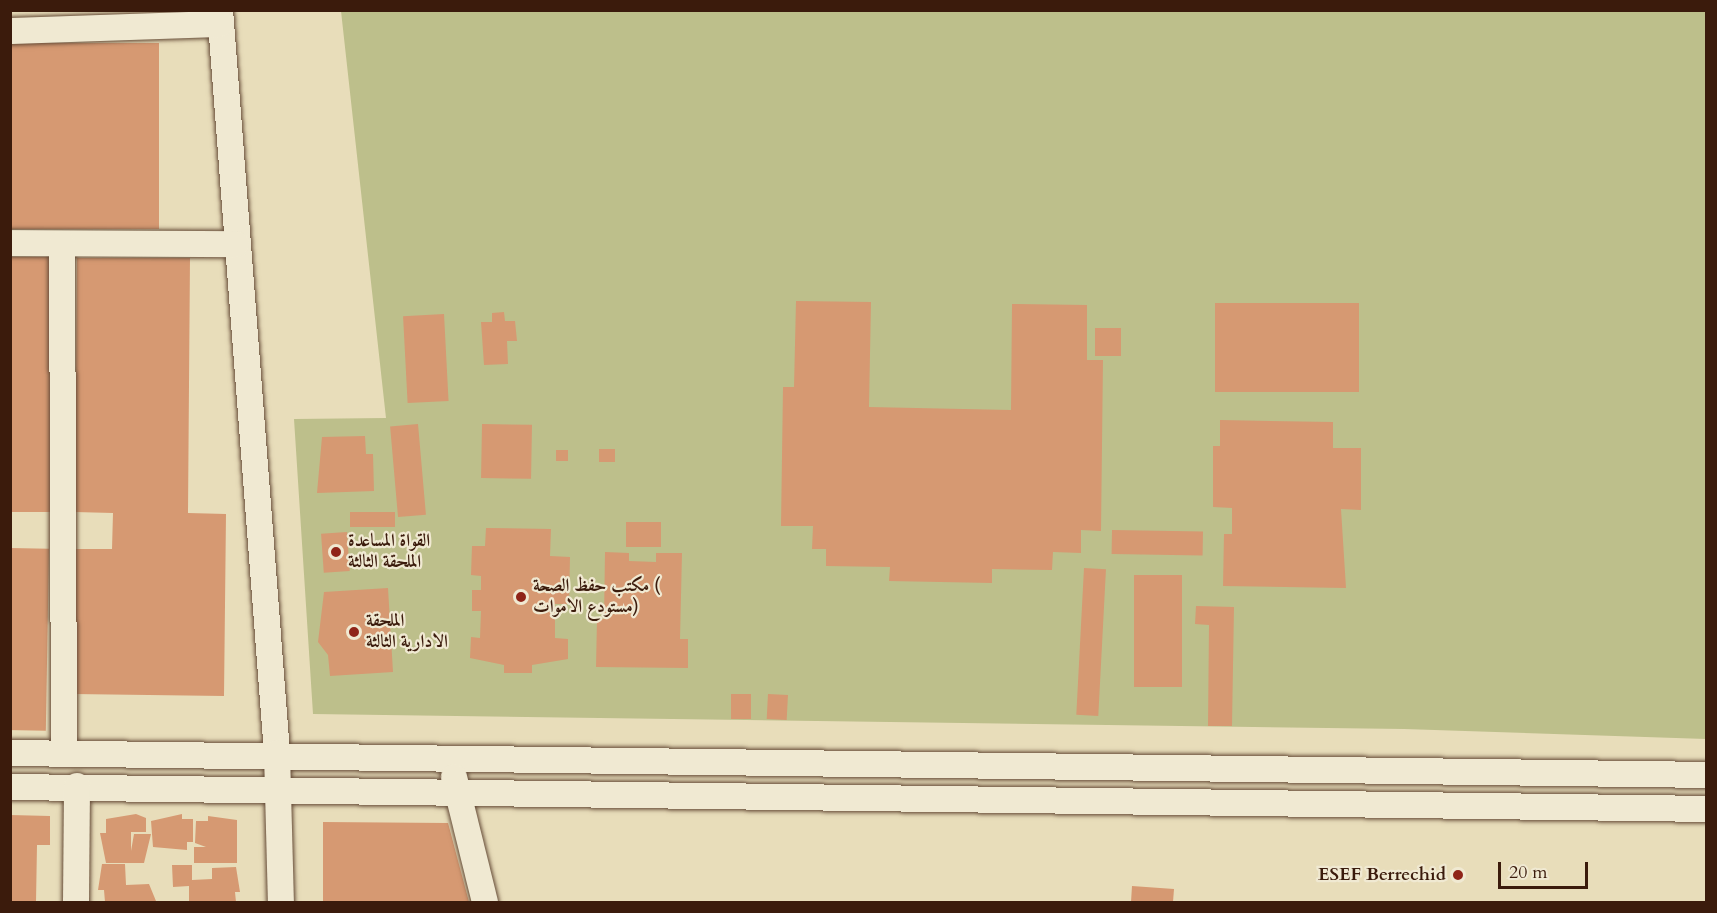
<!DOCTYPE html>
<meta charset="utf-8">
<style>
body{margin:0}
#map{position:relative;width:1717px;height:913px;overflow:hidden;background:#e8ddba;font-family:Cardo,Amiri,serif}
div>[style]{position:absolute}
.green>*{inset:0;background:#bdbf8b}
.building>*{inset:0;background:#d69972;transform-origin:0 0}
.roads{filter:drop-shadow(0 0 2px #664c38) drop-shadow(0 0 2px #664c38)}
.street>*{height:26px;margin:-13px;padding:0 13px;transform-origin:13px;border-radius:13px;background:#f0e9d2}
.dots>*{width:16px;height:16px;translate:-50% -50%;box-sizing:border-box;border:3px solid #f0e9d2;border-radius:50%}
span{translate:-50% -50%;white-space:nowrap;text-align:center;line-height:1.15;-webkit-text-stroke:4.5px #f0e9d2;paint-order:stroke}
.poi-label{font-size:18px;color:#3b1b0c;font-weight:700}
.left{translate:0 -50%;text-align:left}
.right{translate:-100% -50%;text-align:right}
.frame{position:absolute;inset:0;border:12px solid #3b1b0c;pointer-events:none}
.scale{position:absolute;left:1498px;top:862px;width:90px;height:27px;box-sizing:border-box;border:3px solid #3b1b0c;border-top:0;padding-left:8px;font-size:18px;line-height:21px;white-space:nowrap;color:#3b1b0c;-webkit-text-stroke:4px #f0e9d2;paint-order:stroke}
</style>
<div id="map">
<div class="green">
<i style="clip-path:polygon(341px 11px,1706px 11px,1706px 739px,1404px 729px,313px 714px,294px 419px,386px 418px)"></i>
</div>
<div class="building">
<i style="left:10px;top:43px;width:149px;height:186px"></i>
<i style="left:10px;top:257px;width:41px;height:255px"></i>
<i style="clip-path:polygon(77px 258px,190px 258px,188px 513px,226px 514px,224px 696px,73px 694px,74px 549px,112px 549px,113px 513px,75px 512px)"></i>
<i style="clip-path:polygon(796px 301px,871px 302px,869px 407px,1011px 410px,1012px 304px,1087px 305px,1087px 360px,1103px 360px,1101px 531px,1081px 530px,1081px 553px,1053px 552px,1052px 570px,992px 569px,992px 583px,889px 581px,890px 567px,826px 566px,826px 549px,812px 549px,813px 526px,781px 526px,783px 387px,794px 387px)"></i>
<i style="left:1215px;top:303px;width:144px;height:89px"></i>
<i style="clip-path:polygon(504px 312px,505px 321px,515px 321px,517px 341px,507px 341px,508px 364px,484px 365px,481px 322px,492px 322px,492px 313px)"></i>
<i style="left:444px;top:314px;width:87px;height:41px;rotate:87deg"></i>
<i style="left:1095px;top:328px;width:26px;height:28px"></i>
<i style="clip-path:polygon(1220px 420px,1333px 422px,1333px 448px,1361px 448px,1361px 510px,1341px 509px,1346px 588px,1223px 586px,1224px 534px,1232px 534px,1232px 508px,1213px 507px,1213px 446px,1220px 446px)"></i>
<i style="left:418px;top:424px;width:91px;height:28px;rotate:85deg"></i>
<i style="left:482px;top:424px;width:50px;height:54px;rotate:1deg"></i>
<i style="clip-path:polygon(365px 436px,366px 454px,373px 454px,374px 491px,317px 493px,322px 437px)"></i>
<i style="left:599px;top:449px;width:16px;height:13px"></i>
<i style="left:556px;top:450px;width:12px;height:11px"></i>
<i style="left:395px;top:512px;width:15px;height:45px;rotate:90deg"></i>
<i style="left:626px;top:522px;width:35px;height:25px"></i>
<i style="clip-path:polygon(486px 528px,551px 529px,550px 556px,570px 557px,569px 604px,555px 604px,555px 638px,568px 639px,568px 659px,532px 665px,532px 673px,504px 673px,504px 665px,470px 658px,471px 637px,480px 638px,481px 611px,472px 611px,472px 590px,481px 590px,481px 576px,471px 575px,472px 546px,485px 546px)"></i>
<i style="left:1112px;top:530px;width:91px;height:24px;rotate:1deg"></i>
<i style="left:347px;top:532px;width:39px;height:26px;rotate:86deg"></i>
<i style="left:10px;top:548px;width:39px;height:182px;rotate:1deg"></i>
<i style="clip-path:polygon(605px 552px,629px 553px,629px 561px,656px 562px,656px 553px,682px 553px,680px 639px,688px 639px,688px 668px,596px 667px,597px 619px,604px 619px)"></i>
<i style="left:1084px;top:568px;width:22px;height:147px;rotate:3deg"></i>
<i style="left:1134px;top:575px;width:48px;height:112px"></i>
<i style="clip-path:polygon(388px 588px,393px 672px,330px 676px,328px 655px,318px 642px,324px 592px)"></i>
<i style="clip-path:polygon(1196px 606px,1234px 607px,1232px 726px,1208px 726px,1209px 625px,1195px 624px)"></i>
<i style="left:731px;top:694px;width:20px;height:25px"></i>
<i style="left:768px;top:694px;width:20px;height:25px;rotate:3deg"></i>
<i style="clip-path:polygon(136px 814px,146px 818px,146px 832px,131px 832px,131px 851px,134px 834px,151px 834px,144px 863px,106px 863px,100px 833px,106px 833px,106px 819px)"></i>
<i style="clip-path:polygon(182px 814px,182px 819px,193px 819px,193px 842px,187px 842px,187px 850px,153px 847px,151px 821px)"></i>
<i style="clip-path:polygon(10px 815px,50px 816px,50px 845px,37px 845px,36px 902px,10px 902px)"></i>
<i style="clip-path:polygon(208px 816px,237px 820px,237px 863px,194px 863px,194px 847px,206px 847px,195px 843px,196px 821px,208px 821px)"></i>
<i style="clip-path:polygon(323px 822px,448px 823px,469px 902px,323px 902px)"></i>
<i style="clip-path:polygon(102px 864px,125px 864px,126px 885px,149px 884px,156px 901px,105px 902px,104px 890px,98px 890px)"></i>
<i style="clip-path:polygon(172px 865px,192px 865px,192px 880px,212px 879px,212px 868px,236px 867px,240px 892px,235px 892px,236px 902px,189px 902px,189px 886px,173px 887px)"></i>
<i style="clip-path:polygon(1132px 886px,1174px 889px,1173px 902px,1131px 902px)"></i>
</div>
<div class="roads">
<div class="street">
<i style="left:220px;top:10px;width:745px;rotate:85.61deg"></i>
<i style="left:277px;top:753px;width:149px;rotate:88.5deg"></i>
<i style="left:10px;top:31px;width:210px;rotate:-1.9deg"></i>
<i style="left:10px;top:243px;width:226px;rotate:0.3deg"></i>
<i style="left:62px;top:244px;width:509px;rotate:89.77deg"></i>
<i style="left:10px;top:753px;width:1696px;rotate:0.74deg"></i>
<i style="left:454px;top:777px;width:129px;rotate:76.1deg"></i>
<i style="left:10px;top:787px;width:1696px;rotate:0.74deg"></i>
<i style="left:76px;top:902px;width:116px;rotate:-89.5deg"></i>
</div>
</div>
<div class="dots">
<i style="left:336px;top:552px;background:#8f2418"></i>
<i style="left:521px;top:597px;background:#8f2418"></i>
<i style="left:354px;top:632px;background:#8f2418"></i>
<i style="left:1458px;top:875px;background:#8f2418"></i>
</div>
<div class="poi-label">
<span class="left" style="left:348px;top:552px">القواة المساعدة<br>الملحقة الثالثة</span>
<span class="left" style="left:533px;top:597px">مكتب حفظ الصحة (<br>مستودع الاموات)</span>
<span class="left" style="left:366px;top:632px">الملحقة<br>الادارية الثالثة</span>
<span class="right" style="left:1446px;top:875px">ESEF Berrechid</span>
</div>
<div class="frame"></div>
<div class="scale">20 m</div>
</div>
